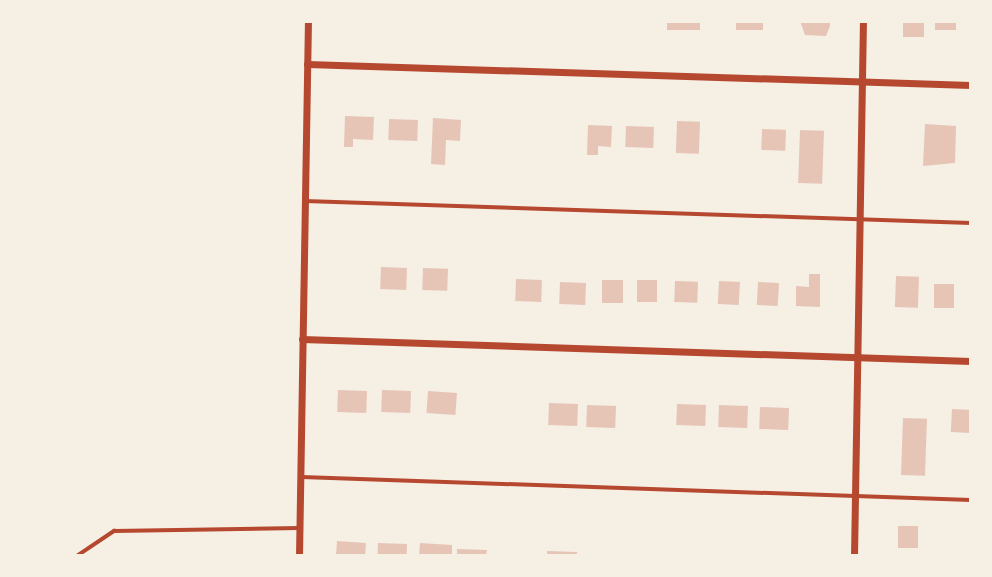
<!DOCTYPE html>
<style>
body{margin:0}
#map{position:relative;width:992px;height:577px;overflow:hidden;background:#f6efe4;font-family:"DM Sans",sans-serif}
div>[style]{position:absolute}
.building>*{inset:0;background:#e6c5b7;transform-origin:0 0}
.service>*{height:3.5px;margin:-1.75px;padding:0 1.75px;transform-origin:1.75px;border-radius:1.75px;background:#b5482f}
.minor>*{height:7px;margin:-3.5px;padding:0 3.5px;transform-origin:3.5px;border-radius:3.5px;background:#b5482f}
span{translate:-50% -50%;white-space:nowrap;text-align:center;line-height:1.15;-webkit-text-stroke:5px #f6efe4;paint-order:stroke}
.frame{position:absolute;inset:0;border:23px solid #f6efe4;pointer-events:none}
</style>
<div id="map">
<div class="building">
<i style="left:667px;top:21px;width:33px;height:9px"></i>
<i style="left:736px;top:21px;width:27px;height:9px"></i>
<i style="clip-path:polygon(800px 21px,830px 21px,830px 26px,826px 36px,805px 35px)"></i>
<i style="left:903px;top:21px;width:21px;height:16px"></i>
<i style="left:935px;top:21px;width:21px;height:9px"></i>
<i style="clip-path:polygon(345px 116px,374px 117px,373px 140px,353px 139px,353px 147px,344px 147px)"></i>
<i style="clip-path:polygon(433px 118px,461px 120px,460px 141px,446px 140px,445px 165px,431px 164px)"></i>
<i style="left:389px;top:119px;width:29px;height:21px;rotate:2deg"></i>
<i style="left:677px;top:121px;width:23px;height:32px;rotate:2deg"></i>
<i style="clip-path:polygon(925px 124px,956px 126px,955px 163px,923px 166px)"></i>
<i style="clip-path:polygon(588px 125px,612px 126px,611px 147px,598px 146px,598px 155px,587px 155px)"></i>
<i style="left:626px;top:126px;width:28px;height:21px;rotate:2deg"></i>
<i style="left:762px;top:129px;width:24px;height:21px;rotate:2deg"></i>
<i style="left:800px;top:130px;width:24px;height:53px;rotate:2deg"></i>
<i style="left:381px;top:267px;width:26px;height:22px;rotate:2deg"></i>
<i style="left:423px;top:268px;width:25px;height:22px;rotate:2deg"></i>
<i style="clip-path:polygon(809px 274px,820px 274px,820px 307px,796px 306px,796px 286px,809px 287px)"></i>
<i style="left:896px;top:276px;width:23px;height:31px;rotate:2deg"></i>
<i style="left:516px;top:279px;width:26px;height:22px;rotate:2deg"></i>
<i style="left:602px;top:280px;width:21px;height:23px"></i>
<i style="left:637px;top:280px;width:20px;height:22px"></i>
<i style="left:675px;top:281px;width:23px;height:21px;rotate:2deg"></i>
<i style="left:719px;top:281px;width:21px;height:23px;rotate:3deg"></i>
<i style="left:560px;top:282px;width:26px;height:22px;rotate:2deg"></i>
<i style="left:758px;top:282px;width:21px;height:23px;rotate:3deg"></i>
<i style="left:934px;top:284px;width:20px;height:24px"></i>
<i style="left:338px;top:390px;width:29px;height:22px;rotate:2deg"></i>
<i style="left:382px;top:390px;width:29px;height:22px;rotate:2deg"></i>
<i style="left:428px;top:391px;width:29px;height:22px;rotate:4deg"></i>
<i style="left:549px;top:403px;width:29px;height:22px;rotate:2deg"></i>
<i style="left:677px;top:404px;width:29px;height:21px;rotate:2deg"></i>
<i style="left:587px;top:405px;width:29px;height:22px;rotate:2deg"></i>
<i style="left:719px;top:405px;width:29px;height:22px;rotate:2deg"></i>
<i style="left:760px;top:407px;width:29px;height:22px;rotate:2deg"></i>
<i style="left:952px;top:409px;width:19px;height:23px;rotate:3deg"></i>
<i style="left:903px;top:418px;width:24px;height:57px;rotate:2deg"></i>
<i style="left:898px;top:526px;width:20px;height:22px"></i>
<i style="left:337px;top:541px;width:29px;height:15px;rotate:4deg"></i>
<i style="left:378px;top:543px;width:29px;height:13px;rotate:2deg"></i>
<i style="clip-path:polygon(420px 543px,452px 545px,452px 556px,419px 556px)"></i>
<i style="clip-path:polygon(457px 549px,487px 550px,486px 556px,457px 556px)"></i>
<i style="clip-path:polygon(547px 551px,577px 552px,577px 556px,547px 556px)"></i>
</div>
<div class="service">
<i style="left:305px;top:201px;width:666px;rotate:1.89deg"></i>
<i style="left:302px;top:477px;width:669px;rotate:1.97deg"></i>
<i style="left:77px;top:556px;width:45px;rotate:-34deg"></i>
<i style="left:114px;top:531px;width:185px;rotate:-0.9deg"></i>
</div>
<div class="minor">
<i style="left:307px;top:64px;width:664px;rotate:1.81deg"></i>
<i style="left:302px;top:339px;width:669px;rotate:1.88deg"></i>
<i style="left:299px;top:556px;width:535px;rotate:-89.04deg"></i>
<i style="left:854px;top:556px;width:535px;rotate:-89.04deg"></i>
</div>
<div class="frame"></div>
</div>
